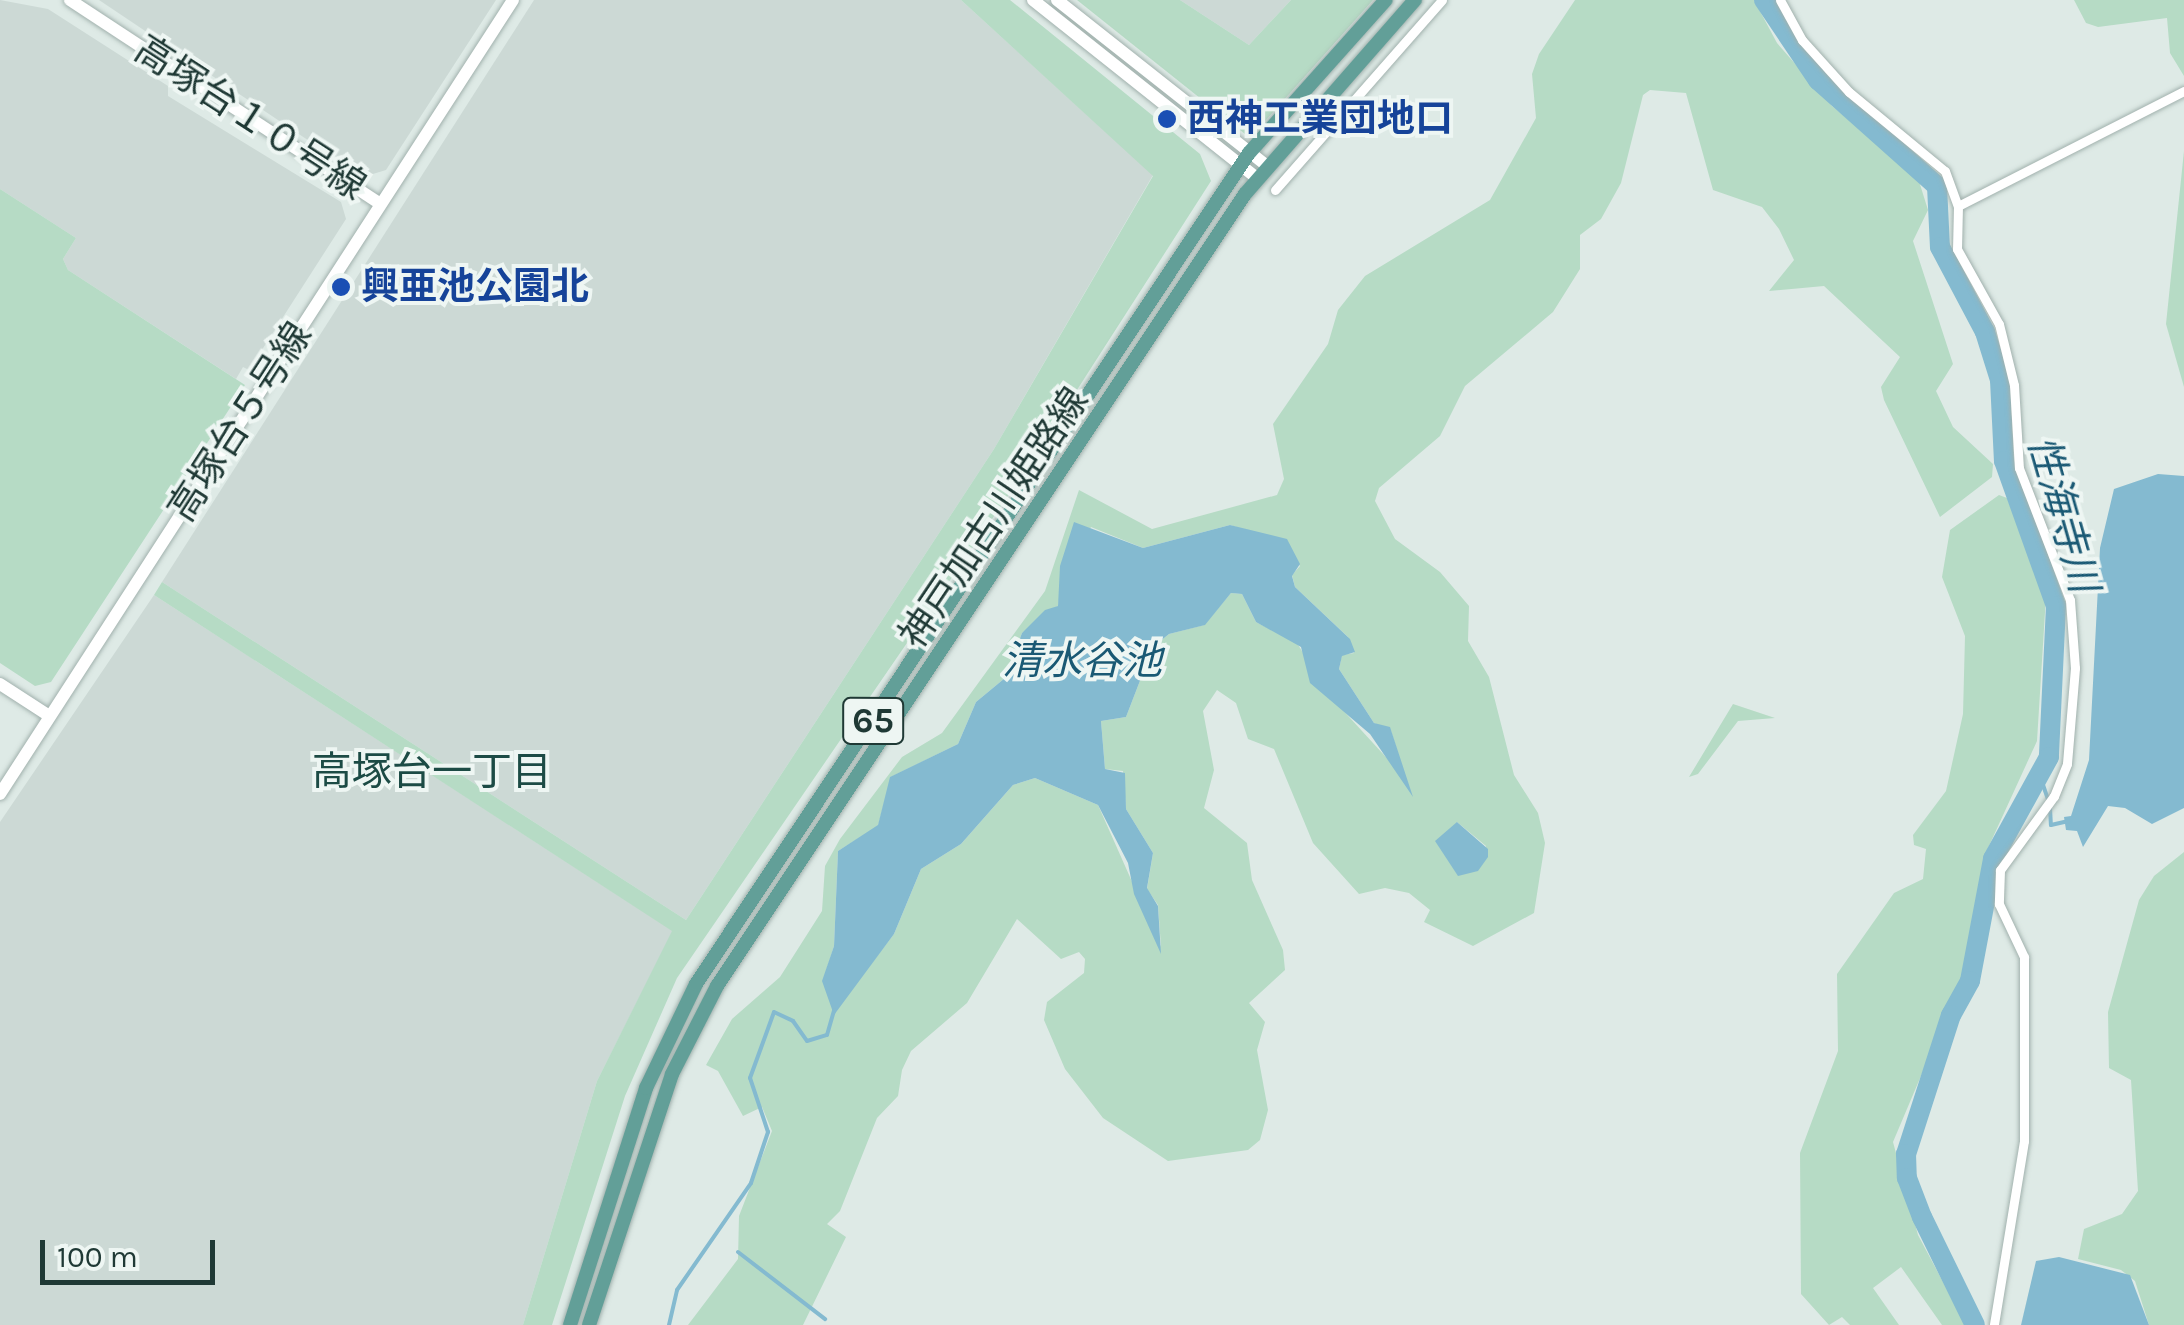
<!DOCTYPE html>
<meta charset="utf-8">
<style>
body{margin:0}
#map{position:relative;width:2184px;height:1325px;overflow:hidden;background:#deeae6;font-family:Karla,"Noto Sans JP",sans-serif}
div>[style]{position:absolute}
.built>*{inset:0;background:#ccd9d5}
.green>*{inset:0;background:#b6dbc5}
.water>*{inset:0;background:#84bad0}
.stream>*{height:4px;margin:-2px;padding:0 2px;transform-origin:2px;border-radius:2px;background:#84bad0}
.river>*{height:20px;margin:-10px;padding:0 10px;transform-origin:10px;border-radius:10px;background:#84bad0}
.roads{filter:drop-shadow(0 0 2px #a1b1ad) drop-shadow(0 0 2px #a1b1ad)}
.street>*{height:9px;margin:-4.5px;padding:0 4.5px;transform-origin:4.5px;border-radius:4.5px;background:#fff}
.secondary>*{height:12px;margin:-6px;padding:0 6px;transform-origin:6px;border-radius:6px;background:#fff}
.primary>*{height:14px;margin:-7px;padding:0 7px;transform-origin:7px;border-radius:7px;background:#629f98}
.dots>*{width:28px;height:28px;translate:-50% -50%;box-sizing:border-box;border:5px solid #eef6f3;border-radius:50%}
span{translate:-50% -50%;white-space:nowrap;text-align:center;line-height:1.15;-webkit-text-stroke:8px #eef6f3;paint-order:stroke}
.shield-label span{padding:2px 8px;background:#eef6f3;border:2px solid;border-radius:8px;-webkit-text-stroke-width:0}
.shield-label{font-size:35px;color:#1f3935;font-weight:700}
.street-label{font-size:38px;color:#1f3935}
.transit-label{font-size:38px;color:#164399;font-weight:700}
.left{translate:0 -50%;text-align:left}
.water-label{font-size:40px;color:#1a5974;font-style:italic}
.neighbourhood-label{font-size:40px;color:#1c4b45}
.scale{position:absolute;left:40px;top:1240px;width:175px;height:45px;box-sizing:border-box;border:5px solid #1f3935;border-top:0;padding-left:12px;font-size:30px;line-height:35px;white-space:nowrap;color:#1f3935;-webkit-text-stroke:8px #eef6f3;paint-order:stroke}
</style>
<div id="map">
<div class="built">
<i style="clip-path:polygon(0 0,48px 9px,168px 86px,168px 96px,341px 202px,346px 219px,249px 370px,243px 367px,236px 379px,68px 270px,63px 259px,76px 238px,0 189px)"></i>
<i style="clip-path:polygon(99px 0,496px 0,386px 170px,363px 177px)"></i>
<i style="clip-path:polygon(534px 0,961px 0,1153px 175px,994px 449px,686px 920px,162px 582px)"></i>
<i style="clip-path:polygon(1180px 0,1291px 0,1249px 45px)"></i>
<i style="clip-path:polygon(154px 595px,673px 931px,597px 1081px,523px 1325px,0 1325px,0 822px)"></i>
</div>
<div class="green">
<i style="clip-path:polygon(961px 0,1010px 0,1200px 154px,1211px 181px,1025px 471px,677px 978px,625px 1096px,552px 1325px,523px 1325px,597px 1081px,672px 931px,154px 595px,162px 582px,686px 920px,994px 449px,1153px 176px)"></i>
<i style="clip-path:polygon(1077px 0,1180px 0,1249px 45px,1291px 0,1373px 0,1250px 138px)"></i>
<i style="clip-path:polygon(evenodd,1575px 0,1754px 0,1777px 43px,1832px 106px,1918px 178px,1928px 210px,1913px 241px,1953px 364px,1936px 391px,1953px 427px,1993px 464px,1992px 477px,1940px 517px,1884px 400px,1881px 387px,1900px 357px,1824px 286px,1769px 291px,1794px 260px,1779px 229px,1762px 207px,1713px 190px,1686px 93px,1650px 90px,1643px 95px,1621px 183px,1601px 219px,1580px 235px,1580px 269px,1553px 312px,1465px 386px,1440px 436px,1379px 488px,1375px 501px,1395px 539px,1440px 572px,1469px 606px,1468px 641px,1489px 677px,1514px 775px,1538px 813px,1545px 843px,1534px 913px,1473px 946px,1424px 922px,1430px 910px,1409px 893px,1385px 888px,1359px 894px,1313px 843px,1274px 749px,1248px 739px,1236px 703px,1217px 690px,1203px 711px,1214px 770px,1204px 808px,1247px 843px,1252px 880px,1283px 950px,1285px 970px,1249px 1003px,1265px 1022px,1257px 1050px,1268px 1110px,1260px 1140px,1248px 1150px,1168px 1161px,1103px 1118px,1065px 1069px,1044px 1020px,1047px 1002px,1084px 973px,1085px 959px,1079px 952px,1061px 959px,1017px 919px,967px 1003px,911px 1051px,902px 1070px,898px 1096px,877px 1118px,840px 1211px,827px 1224px,846px 1237px,803px 1325px,688px 1325px,738px 1259px,739px 1216px,772px 1131px,762px 1107px,743px 1116px,718px 1071px,706px 1065px,732px 1019px,780px 977px,822px 911px,825px 866px,840px 839px,902px 757px,942px 733px,1045px 591px,1079px 490px,1152px 529px,1277px 495px,1284px 479px,1273px 424px,1328px 344px,1338px 310px,1365px 276px,1490px 200px,1536px 118px,1532px 74px,1539px 54px,1575px 0,1230px 525px,1278px 540px,1300px 566px,1292px 575px,1295px 587px,1348px 637px,1354px 653px,1342px 655px,1339px 669px,1374px 723px,1391px 731px,1406px 779px,1329px 695px,1297px 643px,1256px 622px,1242px 594px,1231px 593px,1204px 625px,1169px 634px,1153px 647px,1126px 717px,1101px 721px,1105px 769px,1123px 771px,1126px 809px,1153px 853px,1147px 889px,1158px 905px,1161px 947px,1098px 805px,1035px 778px,1013px 785px,961px 844px,921px 869px,894px 934px,848px 994px,826px 971px,834px 946px,838px 851px,878px 826px,891px 777px,958px 744px,976px 702px,1005px 678px,1022px 633px,1058px 606px,1062px 582px,1091px 527px,1143px 548px,1230px 525px,1575px 0,1457px 822px,1486px 846px,1476px 871px,1464px 872px,1457px 822px)"></i>
<i style="clip-path:polygon(2074px 0,2184px 0,2184px 76px,2170px 53px,2167px 18px,2098px 27px,2086px 23px)"></i>
<i style="clip-path:polygon(2184px 151px,2184px 387px,2166px 324px)"></i>
<i style="clip-path:polygon(0 189px,76px 238px,63px 259px,68px 270px,245px 385px,51px 682px,35px 686px,0 663px)"></i>
<i style="clip-path:polygon(1999px 495px,2007px 498px,2046px 596px,2037px 741px,1988px 848px,1962px 979px,1893px 1142px,1918px 1235px,1966px 1325px,1942px 1325px,1901px 1267px,1873px 1288px,1899px 1325px,1850px 1325px,1842px 1317px,1829px 1325px,1801px 1294px,1800px 1153px,1838px 1051px,1837px 974px,1894px 893px,1923px 879px,1926px 849px,1914px 845px,1913px 835px,1946px 791px,1963px 714px,1965px 636px,1942px 577px,1950px 530px)"></i>
<i style="clip-path:polygon(1733px 704px,1775px 718px,1738px 721px,1698px 774px,1689px 777px)"></i>
<i style="clip-path:polygon(2184px 852px,2184px 1325px,2149px 1325px,2135px 1281px,2121px 1270px,2078px 1259px,2084px 1229px,2122px 1214px,2138px 1191px,2131px 1080px,2109px 1068px,2108px 1012px,2139px 900px,2154px 876px)"></i>
</div>
<div class="water">
<i style="clip-path:polygon(2158px 474px,2184px 476px,2184px 808px,2152px 824px,2125px 808px,2108px 806px,2083px 847px,2077px 831px,2066px 830px,2064px 817px,2071px 816px,2089px 760px,2100px 548px,2114px 489px)"></i>
<i style="clip-path:polygon(1074px 522px,1143px 548px,1230px 525px,1287px 539px,1300px 564px,1292px 576px,1295px 587px,1350px 639px,1355px 652px,1342px 656px,1339px 669px,1374px 723px,1390px 727px,1413px 797px,1370px 734px,1310px 683px,1301px 647px,1256px 622px,1242px 594px,1231px 593px,1205px 625px,1169px 634px,1153px 647px,1126px 717px,1101px 721px,1105px 769px,1125px 773px,1126px 809px,1153px 853px,1147px 888px,1158px 906px,1161px 954px,1134px 894px,1128px 863px,1098px 805px,1035px 778px,1013px 785px,961px 844px,921px 869px,894px 934px,834px 1015px,822px 981px,834px 946px,838px 851px,878px 825px,890px 777px,958px 744px,976px 702px,1005px 678px,1022px 633px,1045px 610px,1058px 606px,1060px 566px)"></i>
<i style="clip-path:polygon(1457px 822px,1488px 849px,1488px 857px,1478px 871px,1458px 876px,1435px 841px)"></i>
<i style="clip-path:polygon(2059px 1257px,2130px 1275px,2149px 1325px,2021px 1325px,2036px 1261px)"></i>
</div>
<div class="stream">
<i style="left:2041px;top:779px;width:21px;rotate:71deg"></i>
<i style="left:2050px;top:808px;width:17px;rotate:87deg"></i>
<i style="left:2051px;top:825px;width:18px;rotate:-13deg"></i>
<i style="left:738px;top:1252px;width:110px;rotate:37.6deg"></i>
<i style="left:669px;top:1325px;width:36px;rotate:-77deg"></i>
<i style="left:677px;top:1290px;width:130px;rotate:-55.3deg"></i>
<i style="left:751px;top:1183px;width:54px;rotate:-71.6deg"></i>
<i style="left:768px;top:1132px;width:57px;rotate:-108.4deg"></i>
<i style="left:750px;top:1078px;width:70px;rotate:-70deg"></i>
<i style="left:774px;top:1012px;width:21px;rotate:25deg"></i>
<i style="left:793px;top:1021px;width:24px;rotate:55deg"></i>
<i style="left:807px;top:1041px;width:21px;rotate:-17deg"></i>
<i style="left:827px;top:1035px;width:26px;rotate:-74deg"></i>
</div>
<div class="river">
<i style="left:1764px;top:0;width:97px;rotate:56deg"></i>
<i style="left:1818px;top:80px;width:159px;rotate:41.7deg"></i>
<i style="left:1937px;top:186px;width:61px;rotate:87.2deg"></i>
<i style="left:1940px;top:247px;width:96px;rotate:62.1deg"></i>
<i style="left:1985px;top:332px;width:50px;rotate:72.6deg"></i>
<i style="left:2000px;top:380px;width:81px;rotate:87.2deg"></i>
<i style="left:2004px;top:461px;width:154px;rotate:70.3deg"></i>
<i style="left:2056px;top:606px;width:151px;rotate:92.7deg"></i>
<i style="left:2049px;top:757px;width:116px;rotate:118.8deg"></i>
<i style="left:1993px;top:859px;width:124px;rotate:100.7deg"></i>
<i style="left:1970px;top:981px;width:39px;rotate:119deg"></i>
<i style="left:1951px;top:1015px;width:146px;rotate:107.9deg"></i>
<i style="left:1906px;top:1154px;width:24px;rotate:88deg"></i>
<i style="left:1907px;top:1178px;width:42px;rotate:69deg"></i>
<i style="left:1922px;top:1217px;width:120px;rotate:63.9deg"></i>
</div>
<div class="roads">
<div class="street">
<i style="left:1780px;top:0;width:46px;rotate:61.2deg"></i>
<i style="left:1802px;top:40px;width:70px;rotate:47.9deg"></i>
<i style="left:1849px;top:92px;width:124px;rotate:39.5deg"></i>
<i style="left:1945px;top:171px;width:37px;rotate:70deg"></i>
<i style="left:1958px;top:206px;width:43px;rotate:91.3deg"></i>
<i style="left:1957px;top:249px;width:86px;rotate:60.8deg"></i>
<i style="left:1999px;top:324px;width:63px;rotate:76.2deg"></i>
<i style="left:2014px;top:385px;width:83px;rotate:86.6deg"></i>
<i style="left:2019px;top:468px;width:142px;rotate:68.9deg"></i>
<i style="left:2070px;top:600px;width:68px;rotate:85.8deg"></i>
<i style="left:2075px;top:668px;width:96px;rotate:94.8deg"></i>
<i style="left:2067px;top:764px;width:35px;rotate:112deg"></i>
<i style="left:2054px;top:796px;width:92px;rotate:126.1deg"></i>
<i style="left:2000px;top:870px;width:34px;rotate:92deg"></i>
<i style="left:1999px;top:904px;width:59px;rotate:64.7deg"></i>
<i style="left:2024px;top:957px;width:184px;rotate:90deg"></i>
<i style="left:2024px;top:1141px;width:186px;rotate:99.3deg"></i>
<i style="left:1275px;top:190px;width:253px;rotate:-48.7deg"></i>
<i style="left:1958px;top:206px;width:254px;rotate:-27deg"></i>
</div>
<div class="secondary">
<i style="left:70px;top:0;width:371px;rotate:33.3deg"></i>
<i style="left:1033px;top:0;width:286px;rotate:38.5deg"></i>
<i style="left:1057px;top:0;width:266px;rotate:38.3deg"></i>
<i style="left:0;top:684px;width:57px;rotate:32.9deg"></i>
<i style="left:0;top:794px;width:945px;rotate:-57.13deg"></i>
</div>
<div class="primary">
<i style="left:570px;top:1325px;width:249px;rotate:-72.2deg"></i>
<i style="left:646px;top:1088px;width:115px;rotate:-64.3deg"></i>
<i style="left:696px;top:984px;width:998px;rotate:-56.36deg"></i>
<i style="left:1249px;top:153px;width:205px;rotate:-48.2deg"></i>
<i style="left:589px;top:1325px;width:264px;rotate:-71.7deg"></i>
<i style="left:672px;top:1074px;width:99px;rotate:-62.9deg"></i>
<i style="left:717px;top:986px;width:952px;rotate:-56.31deg"></i>
<i style="left:1245px;top:194px;width:258px;rotate:-48.8deg"></i>
</div>
</div>
<div class="dots">
<i style="left:1167px;top:119px;background:#1a4fb4"></i>
<i style="left:341px;top:287px;background:#1a4fb4"></i>
</div>
<div class="shield-label">
<span style="left:873px;top:721px">65</span>
</div>
<div class="street-label">
<span style="left:250px;top:118px;rotate:33deg">高塚台１０号線</span>
<span style="left:240px;top:422px;rotate:-57deg">高塚台５号線</span>
<span style="left:994px;top:518px;rotate:-56deg">神戸加古川姫路線</span>
</div>
<div class="transit-label">
<span class="left" style="left:1187px;top:119px">西神工業団地口</span>
<span class="left" style="left:361px;top:287px">興亜池公園北</span>
</div>
<div class="water-label">
<span style="left:2063px;top:514px;rotate:74deg">性海寺川</span>
<span style="left:1082px;top:661px">清水谷池</span>
</div>
<div class="neighbourhood-label">
<span style="left:432px;top:772px">高塚台一丁目</span>
</div>
<div class="scale">100 m</div>
</div>
